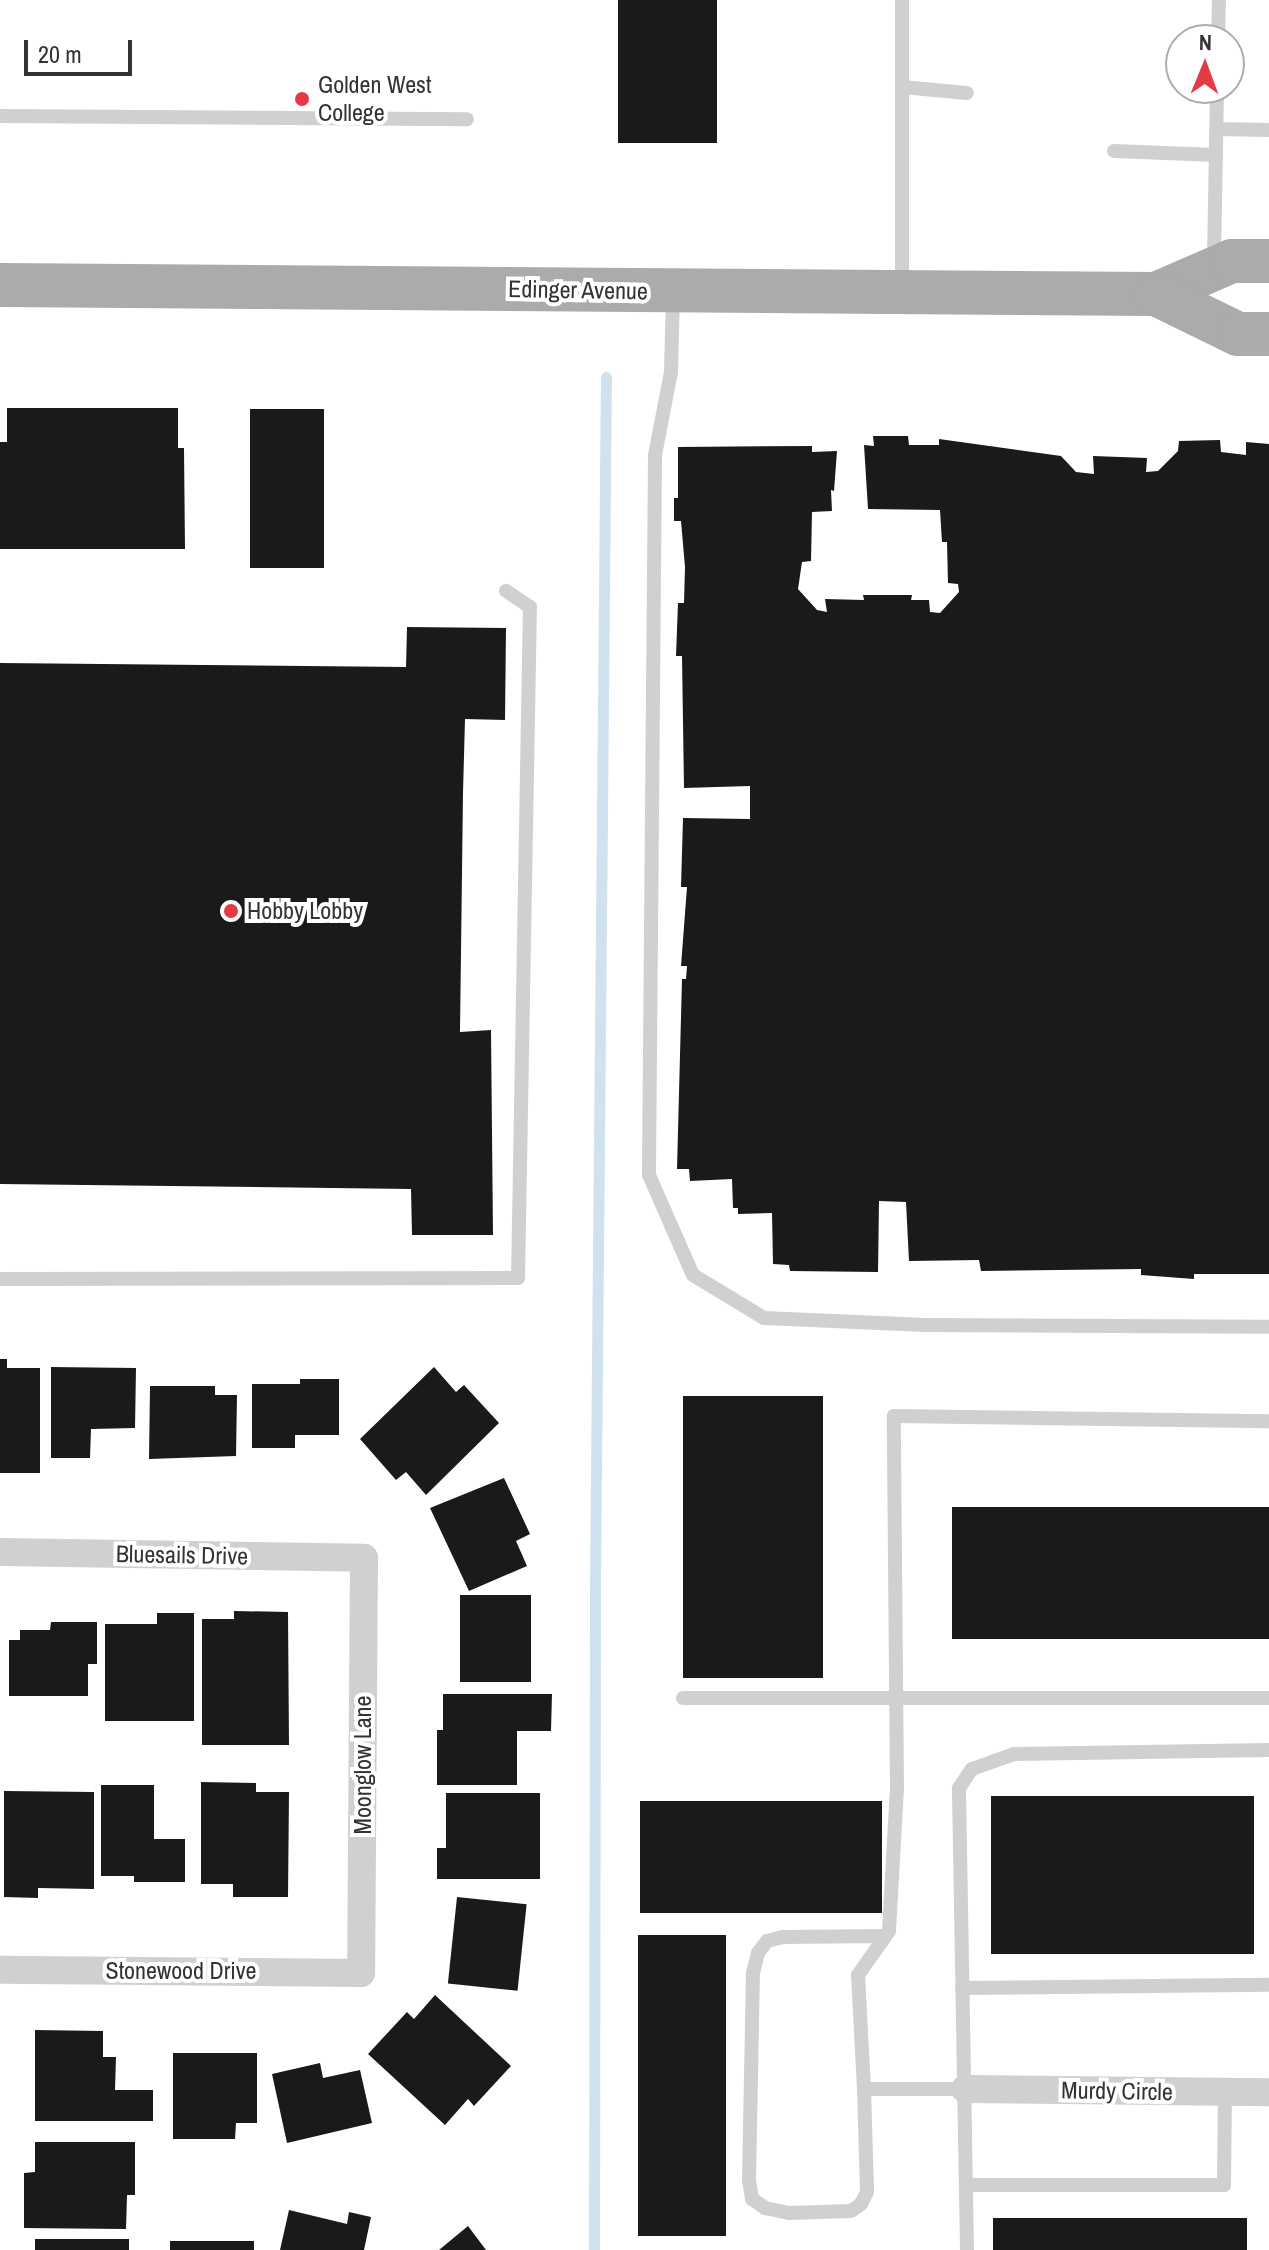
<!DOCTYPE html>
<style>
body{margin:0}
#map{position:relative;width:1269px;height:2250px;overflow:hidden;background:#fff;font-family:"Archivo Narrow",sans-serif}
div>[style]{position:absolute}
.stream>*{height:11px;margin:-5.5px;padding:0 5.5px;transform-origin:5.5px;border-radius:5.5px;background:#cfe2ee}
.building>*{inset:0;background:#1a1a1a;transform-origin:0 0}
.service>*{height:14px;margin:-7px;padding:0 7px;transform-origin:7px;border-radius:7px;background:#d0d0d0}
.minor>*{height:28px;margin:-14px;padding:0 14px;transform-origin:14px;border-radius:14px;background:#d0d0d0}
.primary>*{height:44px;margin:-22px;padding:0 22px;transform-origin:22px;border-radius:22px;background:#ababab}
.dots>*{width:22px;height:22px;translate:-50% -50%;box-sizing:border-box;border:4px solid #fff;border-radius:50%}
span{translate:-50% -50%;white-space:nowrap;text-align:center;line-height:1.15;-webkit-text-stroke:8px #fff;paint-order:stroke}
.poi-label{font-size:24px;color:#333}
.left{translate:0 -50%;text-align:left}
.street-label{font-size:24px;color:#333}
.north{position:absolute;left:1165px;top:24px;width:80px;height:80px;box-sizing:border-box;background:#fff;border:2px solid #adadad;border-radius:50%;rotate:1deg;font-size:22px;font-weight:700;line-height:32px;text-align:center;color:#333}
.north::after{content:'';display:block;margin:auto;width:28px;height:36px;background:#e63946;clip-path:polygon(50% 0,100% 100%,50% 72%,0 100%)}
.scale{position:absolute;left:24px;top:40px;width:108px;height:36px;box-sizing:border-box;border:4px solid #333;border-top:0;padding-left:10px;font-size:24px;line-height:28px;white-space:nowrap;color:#333;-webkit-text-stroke:6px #fff;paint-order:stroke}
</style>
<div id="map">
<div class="stream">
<i style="left:594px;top:2250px;width:666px;rotate:-89.91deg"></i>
<i style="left:595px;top:1584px;width:1207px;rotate:-89.48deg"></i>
</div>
<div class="building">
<i style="left:618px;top:0;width:99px;height:143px"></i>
<i style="clip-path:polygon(7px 408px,178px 408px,178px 448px,184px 448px,185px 549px,0 549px,0 442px,7px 442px)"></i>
<i style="left:250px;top:409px;width:74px;height:159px"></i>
<i style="clip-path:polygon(873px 436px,908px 436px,909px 445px,939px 445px,939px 439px,1061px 456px,1076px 472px,1094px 474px,1093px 456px,1147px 458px,1146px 472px,1158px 471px,1178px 451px,1179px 441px,1220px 440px,1221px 452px,1246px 455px,1246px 442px,1269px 444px,1269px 1274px,1194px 1274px,1194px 1279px,1141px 1275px,1141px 1269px,981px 1271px,979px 1260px,909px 1261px,906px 1202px,879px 1201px,878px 1272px,790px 1271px,789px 1265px,773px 1264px,772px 1213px,738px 1214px,738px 1208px,733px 1208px,732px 1179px,690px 1181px,689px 1169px,677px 1169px,682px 979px,686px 979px,687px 966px,681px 966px,687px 887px,681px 887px,683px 818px,750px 819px,750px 786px,684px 788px,682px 656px,676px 656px,678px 603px,684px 603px,685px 567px,681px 521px,674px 521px,674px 498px,678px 498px,678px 447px,812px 446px,812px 452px,837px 451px,834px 491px,831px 490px,832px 511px,812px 512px,811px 561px,802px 562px,798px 589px,817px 610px,827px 612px,825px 599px,864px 600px,863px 595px,912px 595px,911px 600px,929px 600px,930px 612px,940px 613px,959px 592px,958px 584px,948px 583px,947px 542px,942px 542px,940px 510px,868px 509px,864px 445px,874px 446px)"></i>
<i style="clip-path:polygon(407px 627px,506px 628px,505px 720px,465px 719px,463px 793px,460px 1032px,491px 1030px,493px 1235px,412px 1235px,411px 1189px,0 1184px,0 663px,406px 667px)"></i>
<i style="clip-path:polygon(0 1359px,7px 1359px,7px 1368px,40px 1368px,40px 1473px,0 1473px)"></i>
<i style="clip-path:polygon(51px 1367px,136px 1368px,135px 1428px,91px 1429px,90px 1458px,51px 1458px)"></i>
<i style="clip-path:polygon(434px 1367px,456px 1392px,464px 1385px,499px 1423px,426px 1495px,406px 1472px,396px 1480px,360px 1439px)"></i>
<i style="clip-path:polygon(300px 1379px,339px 1379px,339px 1435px,295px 1435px,295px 1448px,252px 1448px,252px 1384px,300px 1384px)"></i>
<i style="clip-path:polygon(150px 1386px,215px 1386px,215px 1395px,237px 1395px,236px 1456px,149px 1459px)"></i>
<i style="left:683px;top:1396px;width:140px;height:282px"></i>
<i style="clip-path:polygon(504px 1478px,530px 1534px,516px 1541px,527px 1566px,469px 1591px,430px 1508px)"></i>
<i style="left:952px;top:1507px;width:317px;height:132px"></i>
<i style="left:460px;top:1595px;width:71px;height:87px"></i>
<i style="clip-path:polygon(234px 1611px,288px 1612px,289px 1745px,202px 1745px,202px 1619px,234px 1619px)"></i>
<i style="clip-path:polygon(157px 1613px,194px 1613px,194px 1721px,105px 1721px,105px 1624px,157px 1624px)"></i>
<i style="clip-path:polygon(51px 1622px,97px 1622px,97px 1664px,88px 1664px,88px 1696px,9px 1696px,9px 1640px,20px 1640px,20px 1630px,50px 1630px)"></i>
<i style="clip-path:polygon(443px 1694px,552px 1694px,551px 1731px,517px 1731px,517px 1785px,437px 1785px,437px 1730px,443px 1730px)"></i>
<i style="clip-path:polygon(201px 1782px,256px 1783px,256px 1792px,289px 1792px,288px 1897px,233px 1897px,233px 1884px,201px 1884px)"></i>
<i style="clip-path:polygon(101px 1785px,154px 1785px,154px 1839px,185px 1839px,185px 1882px,134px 1882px,134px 1876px,101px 1876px)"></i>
<i style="clip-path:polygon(4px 1791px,94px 1792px,94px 1889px,38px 1888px,38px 1898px,4px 1897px)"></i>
<i style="clip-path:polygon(446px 1793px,540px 1793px,540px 1879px,437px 1879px,437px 1848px,446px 1848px)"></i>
<i style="left:991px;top:1796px;width:263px;height:158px"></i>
<i style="left:640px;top:1801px;width:242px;height:112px"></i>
<i style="left:457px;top:1897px;width:70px;height:87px;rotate:6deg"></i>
<i style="left:638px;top:1935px;width:88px;height:301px"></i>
<i style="clip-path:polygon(435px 1995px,511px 2066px,474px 2106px,468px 2099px,445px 2125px,368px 2054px,407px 2012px,414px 2019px)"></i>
<i style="clip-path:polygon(35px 2030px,103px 2031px,103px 2057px,116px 2057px,115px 2090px,153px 2090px,153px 2121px,35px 2121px)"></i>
<i style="clip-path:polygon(173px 2053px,257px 2053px,257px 2123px,236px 2123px,235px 2139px,173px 2139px)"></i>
<i style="clip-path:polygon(320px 2063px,323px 2078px,360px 2070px,372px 2123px,287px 2143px,272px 2074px)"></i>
<i style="clip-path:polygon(35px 2142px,135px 2142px,135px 2195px,127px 2195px,126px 2229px,24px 2228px,24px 2173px,35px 2172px)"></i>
<i style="clip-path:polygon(289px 2210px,347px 2224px,349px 2212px,371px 2217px,364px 2250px,280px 2250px)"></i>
<i style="left:993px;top:2218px;width:254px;height:32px"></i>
<i style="clip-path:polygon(468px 2226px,486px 2250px,439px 2250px)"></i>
<i style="left:35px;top:2239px;width:94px;height:11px"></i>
<i style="left:170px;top:2241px;width:84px;height:9px"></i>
</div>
<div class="service">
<i style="left:1218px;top:40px;width:40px;rotate:-88.6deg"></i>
<i style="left:902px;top:87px;width:65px;rotate:5.3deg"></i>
<i style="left:0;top:116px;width:467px;rotate:0.4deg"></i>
<i style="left:1216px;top:129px;width:53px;rotate:1.1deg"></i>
<i style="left:1114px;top:151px;width:102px;rotate:2.2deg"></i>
<i style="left:1214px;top:261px;width:173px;rotate:-89deg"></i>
<i style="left:902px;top:288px;width:288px;rotate:-90deg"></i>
<i style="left:673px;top:295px;width:77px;rotate:91.5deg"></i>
<i style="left:671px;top:372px;width:85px;rotate:100.9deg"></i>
<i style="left:655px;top:455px;width:720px;rotate:90.48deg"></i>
<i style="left:649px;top:1175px;width:109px;rotate:66.3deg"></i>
<i style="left:693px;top:1275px;width:83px;rotate:31.2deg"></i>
<i style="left:764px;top:1318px;width:162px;rotate:2.5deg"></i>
<i style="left:926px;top:1325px;width:343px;rotate:0.3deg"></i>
<i style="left:0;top:1279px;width:518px;rotate:-0.11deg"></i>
<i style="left:518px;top:1278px;width:671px;rotate:-88.98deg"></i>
<i style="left:530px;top:607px;width:29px;rotate:-146deg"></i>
<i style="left:683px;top:1698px;width:586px"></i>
<i style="left:962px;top:1988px;width:307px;rotate:-0.6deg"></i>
<i style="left:864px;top:2089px;width:103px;rotate:88.3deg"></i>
<i style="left:867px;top:2192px;width:13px;rotate:117deg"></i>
<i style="left:861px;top:2204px;width:12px;rotate:145deg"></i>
<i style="left:851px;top:2211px;width:62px;rotate:178.2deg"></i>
<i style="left:789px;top:2213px;width:25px;rotate:-168deg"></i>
<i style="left:765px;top:2208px;width:16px;rotate:-145deg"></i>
<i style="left:752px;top:2199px;width:19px;rotate:-99deg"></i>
<i style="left:749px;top:2180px;width:207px;rotate:-88.9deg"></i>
<i style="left:753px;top:1973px;width:21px;rotate:-76deg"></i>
<i style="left:758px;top:1953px;width:15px;rotate:-53deg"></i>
<i style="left:767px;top:1941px;width:16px;rotate:-14deg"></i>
<i style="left:783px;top:1937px;width:102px;rotate:-0.6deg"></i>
<i style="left:965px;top:2089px;width:101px;rotate:180deg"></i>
<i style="left:864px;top:2089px;width:114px;rotate:-93deg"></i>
<i style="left:858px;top:1975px;width:54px;rotate:-54.8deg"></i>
<i style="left:889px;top:1931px;width:141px;rotate:-86.8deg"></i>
<i style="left:897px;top:1790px;width:374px;rotate:-90.5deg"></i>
<i style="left:894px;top:1416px;width:375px;rotate:0.8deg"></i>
<i style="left:966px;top:2185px;width:258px"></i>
<i style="left:1224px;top:2185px;width:93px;rotate:-89.4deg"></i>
<i style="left:967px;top:2250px;width:462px;rotate:-91deg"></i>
<i style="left:959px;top:1788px;width:23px;rotate:-56deg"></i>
<i style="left:972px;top:1769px;width:45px;rotate:-19.7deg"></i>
<i style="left:1014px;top:1754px;width:255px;rotate:-0.9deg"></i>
</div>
<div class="minor">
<i style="left:0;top:1552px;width:364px;rotate:0.9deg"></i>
<i style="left:364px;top:1558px;width:415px;rotate:90.4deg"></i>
<i style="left:361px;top:1973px;width:361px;rotate:-179.5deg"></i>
<i style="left:965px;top:2089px;width:304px;rotate:0.6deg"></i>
</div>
<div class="primary">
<i style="left:0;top:285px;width:1156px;rotate:0.45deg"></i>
<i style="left:1156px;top:294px;width:83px;rotate:-23.5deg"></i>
<i style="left:1232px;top:261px;width:37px"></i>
<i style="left:1156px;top:294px;width:91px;rotate:26deg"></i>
<i style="left:1238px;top:334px;width:31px"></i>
</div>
<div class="dots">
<i style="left:302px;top:99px;background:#e63946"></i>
<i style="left:231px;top:911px;background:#e63946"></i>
</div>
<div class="poi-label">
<span class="left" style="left:318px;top:99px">Golden West<br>College</span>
<span class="left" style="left:247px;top:911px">Hobby Lobby</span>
</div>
<div class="street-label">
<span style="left:578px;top:290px;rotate:1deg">Edinger Avenue</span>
<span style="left:182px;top:1555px;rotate:1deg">Bluesails Drive</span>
<span style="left:363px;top:1765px;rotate:-90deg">Moonglow Lane</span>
<span style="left:181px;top:1971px">Stonewood Drive</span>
<span style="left:1117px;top:2091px;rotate:1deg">Murdy Circle</span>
</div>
<div class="north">N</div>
<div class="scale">20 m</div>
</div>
